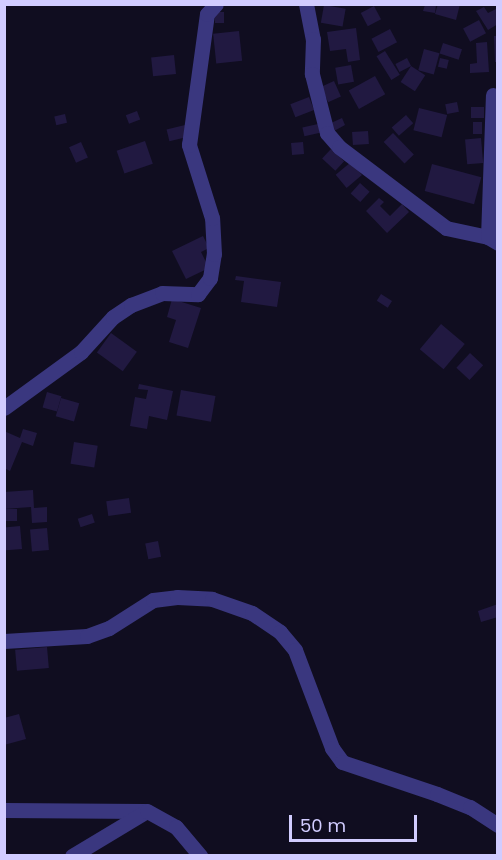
<!DOCTYPE html>
<style>
body{margin:0}
#map{position:relative;width:502px;height:860px;overflow:hidden;background:#100d20;font-family:Poppins,sans-serif}
div>[style]{position:absolute}
.building>*{inset:0;background:#211941;transform-origin:0 0}
.street>*{height:15px;margin:-7.5px;padding:0 7.5px;transform-origin:7.5px;border-radius:7.5px;background:#3a377f}
span{translate:-50% -50%;white-space:nowrap;text-align:center;line-height:1.15;-webkit-text-stroke:4.5px #100d20;paint-order:stroke}
.frame{position:absolute;inset:0;border:6px solid #d1ccff;pointer-events:none}
.scale{position:absolute;left:289px;top:815px;width:128px;height:27px;box-sizing:border-box;border:3px solid #d1ccff;border-top:0;padding-left:8px;font-size:18px;line-height:21px;white-space:nowrap;color:#d1ccff;-webkit-text-stroke:4px #100d20;paint-order:stroke}
</style>
<div id="map">
<div class="building">
<i style="clip-path:polygon(438px 4px,460px 4px,456px 20px,435px 14px)"></i>
<i style="left:324px;top:5px;width:22px;height:18px;rotate:10deg"></i>
<i style="clip-path:polygon(425px 5px,436px 5px,435px 13px,423px 11px)"></i>
<i style="left:374px;top:6px;width:15px;height:15px;rotate:62deg"></i>
<i style="clip-path:polygon(484px 7px,488px 13px,498px 8px,498px 24px,488px 30px,476px 11px)"></i>
<i style="left:215px;top:12px;width:9px;height:11px"></i>
<i style="left:479px;top:20px;width:15px;height:18px;rotate:62deg"></i>
<i style="clip-path:polygon(356px 28px,360px 60px,348px 62px,346px 49px,330px 51px,327px 32px)"></i>
<i style="left:390px;top:29px;width:15px;height:21px;rotate:62deg"></i>
<i style="left:239px;top:31px;width:30px;height:26px;rotate:84deg"></i>
<i style="clip-path:polygon(494px 36px,498px 36px,498px 62px,495px 62px)"></i>
<i style="clip-path:polygon(487px 42px,489px 72px,470px 73px,470px 64px,477px 63px,476px 43px)"></i>
<i style="left:443px;top:43px;width:20px;height:11px;rotate:18deg"></i>
<i style="left:424px;top:49px;width:16px;height:22px;rotate:15deg"></i>
<i style="left:385px;top:51px;width:28px;height:10px;rotate:58deg"></i>
<i style="left:174px;top:55px;width:19px;height:23px;rotate:84deg"></i>
<i style="left:407px;top:58px;width:9px;height:13px;rotate:63deg"></i>
<i style="left:440px;top:58px;width:9px;height:9px;rotate:13deg"></i>
<i style="left:351px;top:65px;width:17px;height:16px;rotate:80deg"></i>
<i style="left:411px;top:66px;width:17px;height:19px;rotate:33deg"></i>
<i style="left:375px;top:76px;width:21px;height:30px;rotate:61deg"></i>
<i style="left:334px;top:81px;width:17px;height:14px;rotate:66deg"></i>
<i style="left:309px;top:97px;width:14px;height:20px;rotate:69deg"></i>
<i style="left:457px;top:102px;width:10px;height:12px;rotate:79deg"></i>
<i style="left:484px;top:107px;width:11px;height:13px;rotate:90deg"></i>
<i style="left:419px;top:108px;width:29px;height:23px;rotate:14deg"></i>
<i style="left:137px;top:111px;width:9px;height:12px;rotate:69deg"></i>
<i style="left:65px;top:114px;width:9px;height:11px;rotate:77deg"></i>
<i style="left:406px;top:115px;width:11px;height:19px;rotate:49deg"></i>
<i style="clip-path:polygon(342px 118px,345px 125px,334px 131px,331px 123px)"></i>
<i style="left:473px;top:122px;width:9px;height:12px"></i>
<i style="left:318px;top:124px;width:9px;height:16px;rotate:77deg"></i>
<i style="left:185px;top:125px;width:12px;height:19px;rotate:76deg"></i>
<i style="left:368px;top:131px;width:13px;height:16px;rotate:86deg"></i>
<i style="left:393px;top:133px;width:30px;height:13px;rotate:46deg"></i>
<i style="left:481px;top:138px;width:25px;height:16px;rotate:85deg"></i>
<i style="left:145px;top:141px;width:24px;height:30px;rotate:71deg"></i>
<i style="left:81px;top:142px;width:17px;height:13px;rotate:66deg"></i>
<i style="left:303px;top:142px;width:12px;height:12px;rotate:85deg"></i>
<i style="left:331px;top:149px;width:18px;height:13px;rotate:43deg"></i>
<i style="left:351px;top:162px;width:17px;height:20px;rotate:50deg"></i>
<i style="left:432px;top:164px;width:51px;height:28px;rotate:15deg"></i>
<i style="left:360px;top:183px;width:13px;height:14px;rotate:42deg"></i>
<i style="clip-path:polygon(379px 198px,384px 202px,380px 206px,390px 216px,402px 204px,409px 212px,387px 233px,366px 211px)"></i>
<i style="clip-path:polygon(203px 236px,209px 248px,201px 252px,209px 268px,186px 279px,172px 251px)"></i>
<i style="clip-path:polygon(236px 276px,281px 282px,277px 307px,241px 302px,244px 281px,235px 280px)"></i>
<i style="left:381px;top:294px;width:13px;height:8px;rotate:32deg"></i>
<i style="clip-path:polygon(172px 299px,201px 308px,188px 348px,169px 342px,176px 320px,167px 317px)"></i>
<i style="left:441px;top:324px;width:31px;height:33px;rotate:40deg"></i>
<i style="left:111px;top:333px;width:32px;height:24px;rotate:36deg"></i>
<i style="left:470px;top:353px;width:18px;height:20px;rotate:43deg"></i>
<i style="clip-path:polygon(139px 384px,173px 391px,167px 420px,149px 416px,147px 429px,130px 426px,135px 397px,146px 399px,148px 390px,138px 389px)"></i>
<i style="left:181px;top:390px;width:35px;height:26px;rotate:10deg"></i>
<i style="left:47px;top:392px;width:15px;height:16px;rotate:16deg"></i>
<i style="left:61px;top:398px;width:19px;height:19px;rotate:16deg"></i>
<i style="clip-path:polygon(23px 429px,37px 433px,33px 446px,22px 442px,10px 471px,4px 468px,4px 431px,20px 438px)"></i>
<i style="left:74px;top:442px;width:24px;height:22px;rotate:9deg"></i>
<i style="clip-path:polygon(33px 490px,34px 508px,47px 507px,47px 522px,32px 523px,31px 507px,4px 509px,4px 492px)"></i>
<i style="left:129px;top:498px;width:15px;height:23px;rotate:82deg"></i>
<i style="left:4px;top:509px;width:13px;height:12px"></i>
<i style="left:92px;top:514px;width:9px;height:15px;rotate:72deg"></i>
<i style="left:20px;top:526px;width:23px;height:16px;rotate:85deg"></i>
<i style="left:47px;top:528px;width:22px;height:17px;rotate:85deg"></i>
<i style="left:158px;top:541px;width:16px;height:13px;rotate:79deg"></i>
<i style="clip-path:polygon(498px 604px,498px 617px,481px 622px,478px 611px)"></i>
<i style="left:47px;top:647px;width:21px;height:32px;rotate:85deg"></i>
<i style="clip-path:polygon(19px 714px,26px 739px,4px 745px,4px 718px)"></i>
</div>
<div class="street">
<i style="left:306px;top:4px;width:36px;rotate:79deg"></i>
<i style="left:313px;top:39px;width:35px;rotate:92deg"></i>
<i style="left:312px;top:74px;width:61px;rotate:75.7deg"></i>
<i style="left:327px;top:133px;width:18px;rotate:49deg"></i>
<i style="left:339px;top:147px;width:134px;rotate:37.1deg"></i>
<i style="left:446px;top:228px;width:43px;rotate:12.1deg"></i>
<i style="left:488px;top:237px;width:12px;rotate:31deg"></i>
<i style="left:488px;top:237px;width:142px;rotate:-88deg"></i>
<i style="left:4px;top:408px;width:95px;rotate:-36deg"></i>
<i style="left:81px;top:352px;width:47px;rotate:-47.6deg"></i>
<i style="left:113px;top:317px;width:22px;rotate:-34deg"></i>
<i style="left:131px;top:305px;width:33px;rotate:-21deg"></i>
<i style="left:162px;top:293px;width:36px;rotate:2deg"></i>
<i style="left:198px;top:294px;width:20px;rotate:-53deg"></i>
<i style="left:210px;top:278px;width:24px;rotate:-81deg"></i>
<i style="left:214px;top:254px;width:36px;rotate:-93deg"></i>
<i style="left:212px;top:218px;width:77px;rotate:-107.5deg"></i>
<i style="left:189px;top:145px;width:132px;rotate:-82.2deg"></i>
<i style="left:207px;top:14px;width:13px;rotate:-48deg"></i>
<i style="left:4px;top:641px;width:83px;rotate:-3.4deg"></i>
<i style="left:87px;top:636px;width:23px;rotate:-20deg"></i>
<i style="left:109px;top:628px;width:52px;rotate:-32.5deg"></i>
<i style="left:153px;top:600px;width:24px;rotate:-7deg"></i>
<i style="left:177px;top:597px;width:35px;rotate:3deg"></i>
<i style="left:212px;top:599px;width:42px;rotate:19.3deg"></i>
<i style="left:252px;top:613px;width:34px;rotate:34deg"></i>
<i style="left:280px;top:632px;width:23px;rotate:50deg"></i>
<i style="left:295px;top:650px;width:105px;rotate:69.3deg"></i>
<i style="left:332px;top:748px;width:17px;rotate:54deg"></i>
<i style="left:342px;top:762px;width:100px;rotate:18.6deg"></i>
<i style="left:437px;top:794px;width:35px;rotate:22deg"></i>
<i style="left:470px;top:807px;width:33px;rotate:33deg"></i>
<i style="left:4px;top:810px;width:140px;rotate:0.4deg"></i>
<i style="left:72px;top:856px;width:87px;rotate:-31deg"></i>
<i style="left:147px;top:811px;width:33px;rotate:29deg"></i>
<i style="left:176px;top:827px;width:38px;rotate:50deg"></i>
</div>
<div class="frame"></div>
<div class="scale">50 m</div>
</div>
